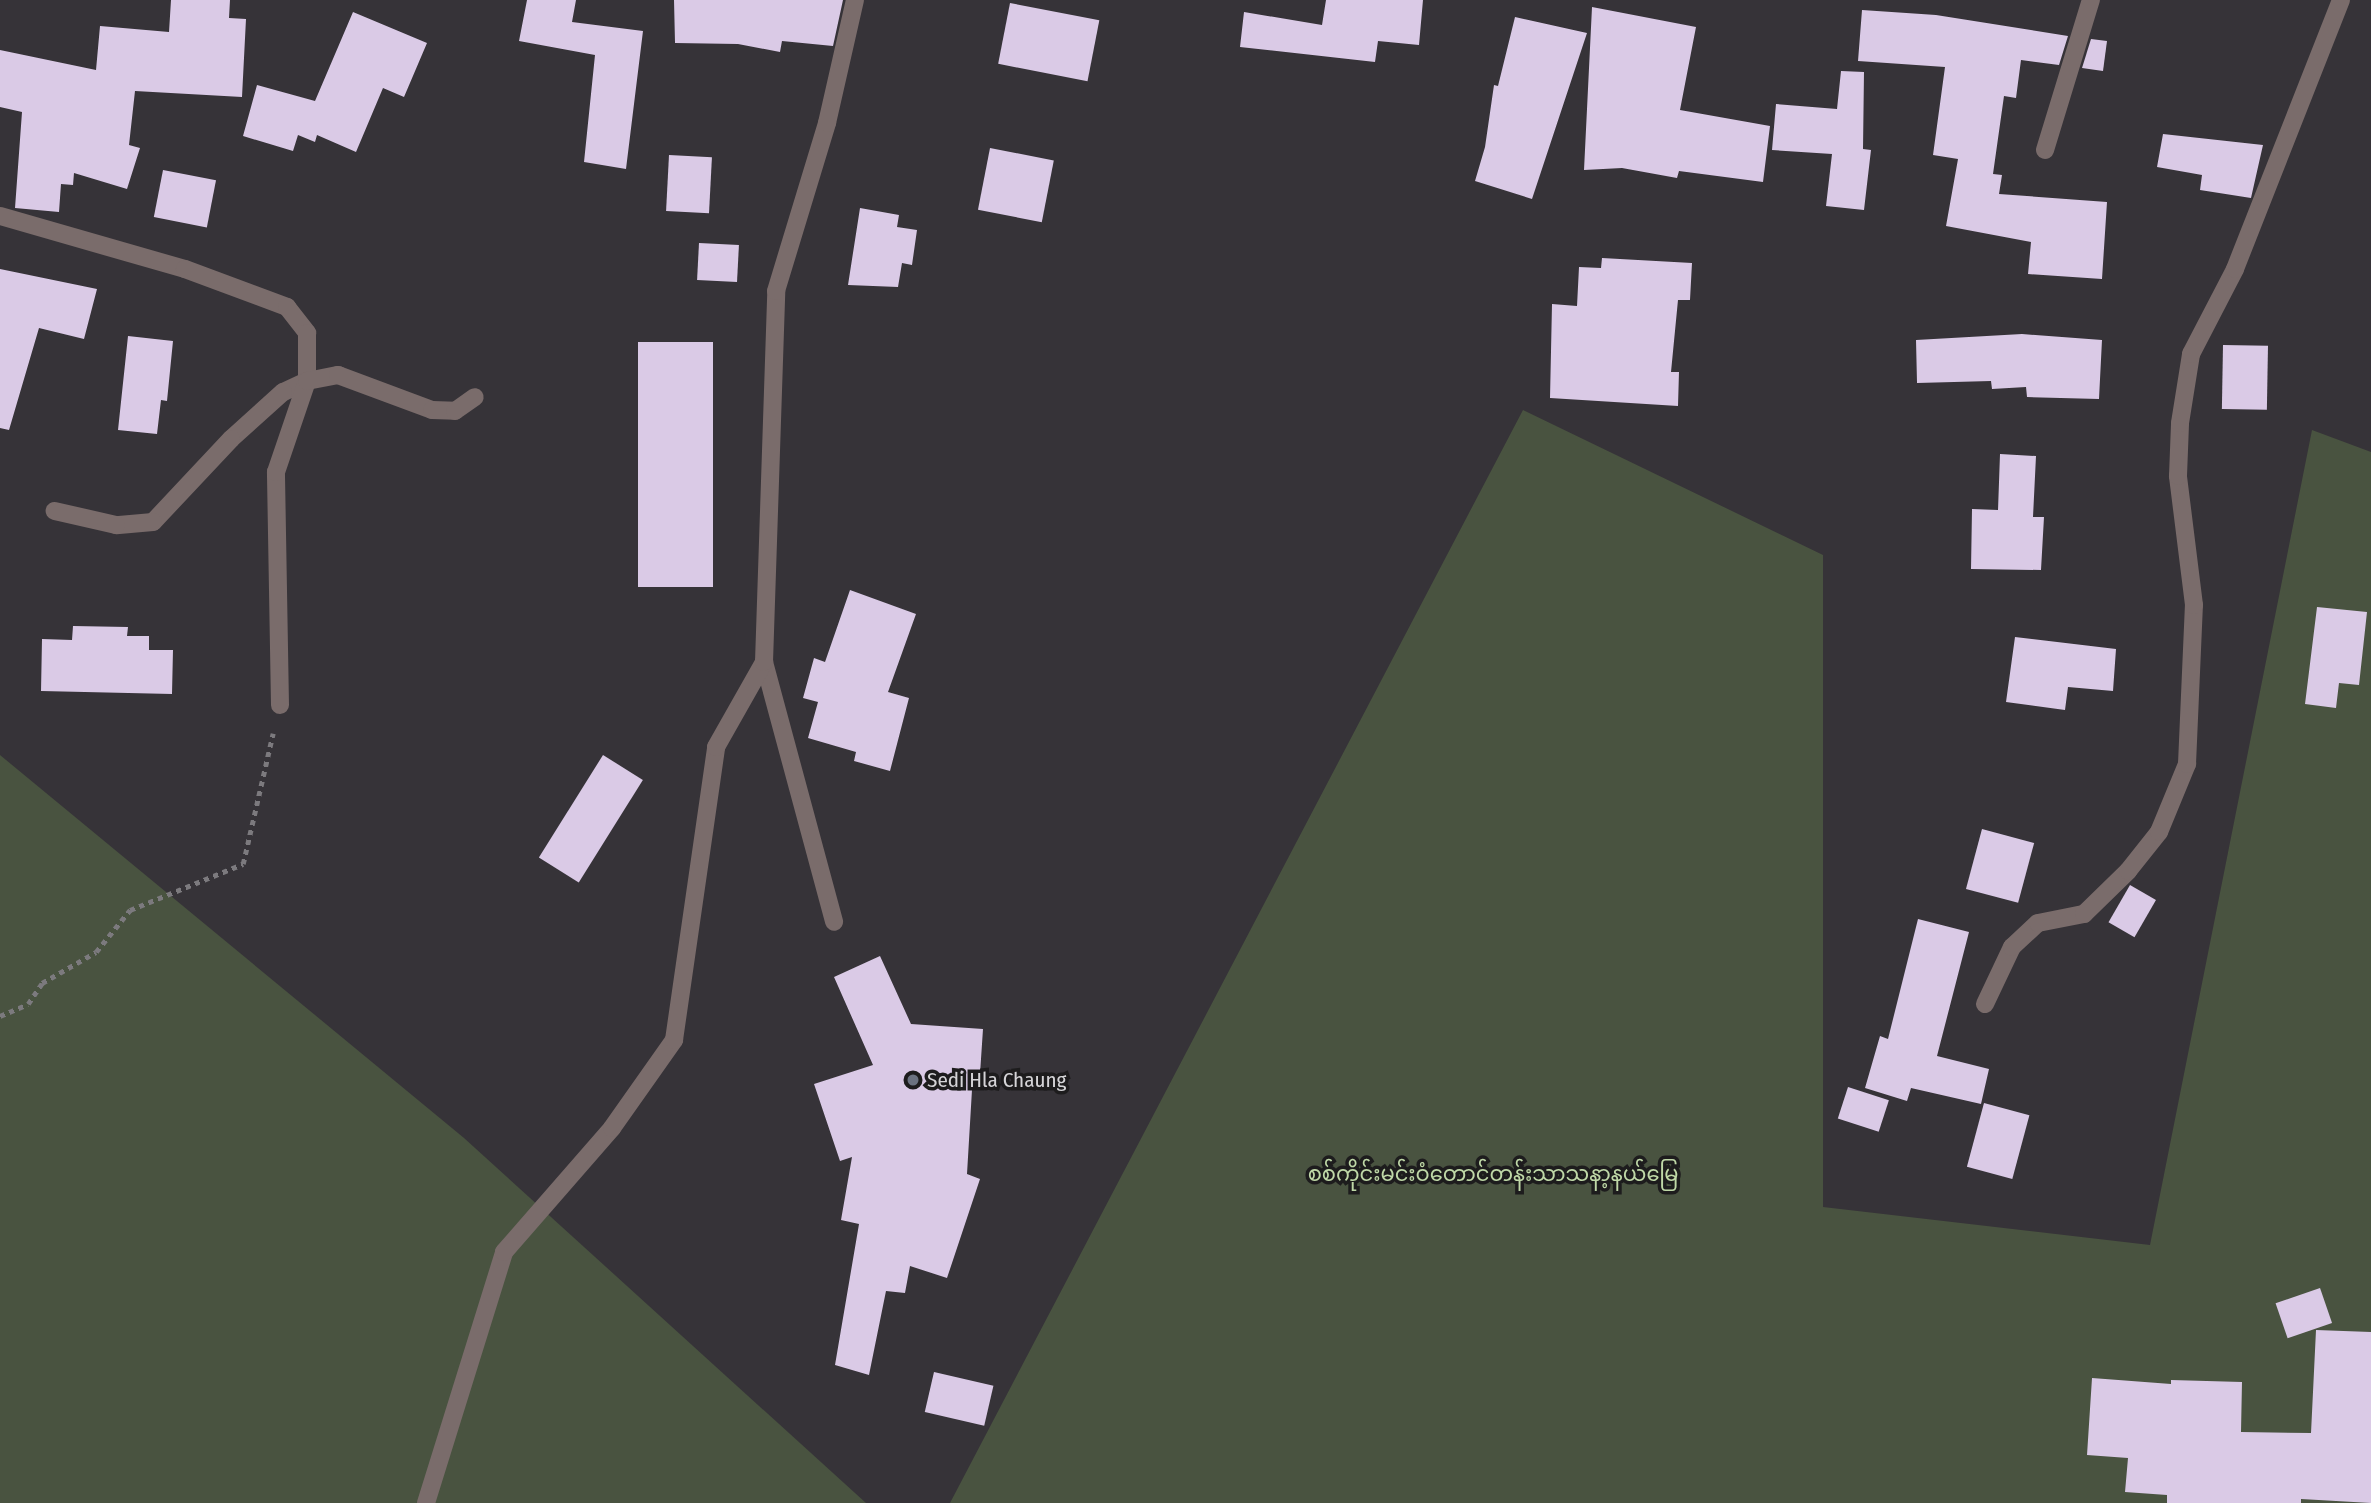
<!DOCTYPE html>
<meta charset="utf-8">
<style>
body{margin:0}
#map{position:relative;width:2371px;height:1503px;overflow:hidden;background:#363338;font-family:"Fira Sans Condensed","Noto Sans Myanmar",sans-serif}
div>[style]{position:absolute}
.green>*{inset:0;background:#495340}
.building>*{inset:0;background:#dacae6;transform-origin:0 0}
.path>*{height:4.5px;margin-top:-2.25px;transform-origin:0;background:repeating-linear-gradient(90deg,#7c7a7e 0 5px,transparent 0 10px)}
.minor>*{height:18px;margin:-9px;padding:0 9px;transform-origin:9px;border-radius:9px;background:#7a6c6b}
.dots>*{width:19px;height:19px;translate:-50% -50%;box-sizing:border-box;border:4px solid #1d1c1d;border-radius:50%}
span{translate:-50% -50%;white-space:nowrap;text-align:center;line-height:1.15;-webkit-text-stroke:7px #1d1c1d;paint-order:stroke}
.poi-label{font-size:21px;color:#d5d4d7}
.left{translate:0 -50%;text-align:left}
.park-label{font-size:21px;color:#bfd8a7}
</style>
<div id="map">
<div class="green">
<i style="clip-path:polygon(1523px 410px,1823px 555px,1823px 1207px,2150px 1245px,2312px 430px,2371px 452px,2371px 1503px,950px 1503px)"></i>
<i style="clip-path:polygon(0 755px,464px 1138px,866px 1503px,0 1503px)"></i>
</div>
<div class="building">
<i style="clip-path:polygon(171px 0,230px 0,229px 18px,246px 19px,242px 97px,135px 91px,129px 145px,140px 148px,127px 189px,74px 173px,73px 185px,61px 184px,59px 212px,15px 208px,22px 112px,0 107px,0 50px,96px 70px,100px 26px,169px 32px)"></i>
<i style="clip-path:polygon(527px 0,576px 0,572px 22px,643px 31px,626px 169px,584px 162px,595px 55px,519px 41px)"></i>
<i style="clip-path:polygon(674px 0,843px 0,833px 46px,782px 41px,780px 52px,738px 44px,675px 43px)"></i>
<i style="clip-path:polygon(1326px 0,1423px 0,1419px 45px,1378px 41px,1375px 62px,1240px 47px,1244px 12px,1322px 25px)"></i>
<i style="left:1010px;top:3px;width:91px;height:62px;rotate:11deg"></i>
<i style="clip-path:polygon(1592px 7px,1696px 27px,1680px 110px,1770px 126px,1763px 182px,1679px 171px,1677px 178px,1622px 168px,1584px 170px)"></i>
<i style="clip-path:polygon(1862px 10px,1936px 15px,2068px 36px,2059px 65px,2021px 60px,2016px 98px,2004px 96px,1993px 174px,2002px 175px,1999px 194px,2107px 202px,2102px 279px,2028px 274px,2031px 242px,1946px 226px,1958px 159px,1933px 155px,1945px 67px,1858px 61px)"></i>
<i style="clip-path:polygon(353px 12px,427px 43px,404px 97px,383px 88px,356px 152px,317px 135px,315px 142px,298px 135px,293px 151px,243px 136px,257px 85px,315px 101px)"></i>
<i style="clip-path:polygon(1515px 17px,1587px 33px,1532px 199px,1475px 181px,1485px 147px,1494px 85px,1498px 86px)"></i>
<i style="clip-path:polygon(2091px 39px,2107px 41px,2103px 71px,2082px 68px)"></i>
<i style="clip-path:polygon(1841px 71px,1864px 72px,1863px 149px,1871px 150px,1864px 210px,1826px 206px,1832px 154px,1772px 150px,1776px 104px,1837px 109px)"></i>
<i style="clip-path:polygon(2163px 134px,2263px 145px,2251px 198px,2200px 190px,2202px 175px,2157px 167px)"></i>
<i style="left:990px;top:148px;width:65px;height:63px;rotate:11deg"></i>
<i style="left:669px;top:155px;width:43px;height:56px;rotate:3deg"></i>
<i style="left:163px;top:170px;width:54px;height:48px;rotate:11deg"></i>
<i style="clip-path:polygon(860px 208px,899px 215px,897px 227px,917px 230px,912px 265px,902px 263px,898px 287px,848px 285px)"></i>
<i style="left:699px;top:243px;width:40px;height:37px;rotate:3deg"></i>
<i style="clip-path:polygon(1602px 258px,1692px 263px,1690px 300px,1678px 300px,1671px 372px,1679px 372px,1678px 406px,1550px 398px,1552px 304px,1577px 306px,1579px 267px,1601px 268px)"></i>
<i style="clip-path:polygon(0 269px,97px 289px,84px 339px,39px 328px,9px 430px,0 428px)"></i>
<i style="clip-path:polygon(2022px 334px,2102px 340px,2099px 399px,2027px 397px,2026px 387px,1992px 389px,1991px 381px,1917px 383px,1916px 340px)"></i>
<i style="clip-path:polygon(128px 336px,173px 341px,167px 401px,161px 400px,157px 434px,118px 430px)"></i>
<i style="left:638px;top:342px;width:75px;height:245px"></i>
<i style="left:2223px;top:345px;width:45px;height:64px;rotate:1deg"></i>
<i style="clip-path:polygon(2000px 454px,2036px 456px,2033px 517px,2044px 517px,2041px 570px,1971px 569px,1972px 509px,1998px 510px)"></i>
<i style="clip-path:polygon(850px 590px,916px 614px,888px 692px,909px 698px,890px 771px,854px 761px,856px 752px,808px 738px,818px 702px,803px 698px,814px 658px,825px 662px)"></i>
<i style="clip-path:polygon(2317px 607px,2367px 612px,2359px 685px,2339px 683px,2336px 708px,2305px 704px)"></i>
<i style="clip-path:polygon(73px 626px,128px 627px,127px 636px,149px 636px,149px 650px,173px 650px,172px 694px,41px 691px,42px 639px,72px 640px)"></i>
<i style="clip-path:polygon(2015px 637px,2116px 649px,2113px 691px,2068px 687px,2065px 710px,2006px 702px)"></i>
<i style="left:603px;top:755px;width:47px;height:121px;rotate:32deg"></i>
<i style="left:1982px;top:829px;width:54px;height:62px;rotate:15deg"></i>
<i style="left:2130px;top:885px;width:30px;height:43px;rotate:30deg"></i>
<i style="clip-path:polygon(1918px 919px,1969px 932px,1937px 1056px,1989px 1069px,1981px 1104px,1911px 1088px,1907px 1101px,1865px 1088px,1880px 1036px,1888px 1039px)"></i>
<i style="clip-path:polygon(880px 956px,911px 1024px,983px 1029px,980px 1074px,973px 1073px,967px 1174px,980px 1179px,947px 1278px,910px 1266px,905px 1293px,886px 1291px,869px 1375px,835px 1365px,859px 1224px,841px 1220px,852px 1157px,840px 1161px,814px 1084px,873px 1065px,834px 977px)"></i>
<i style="left:1848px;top:1087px;width:43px;height:33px;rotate:18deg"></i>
<i style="left:1984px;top:1103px;width:47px;height:66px;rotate:15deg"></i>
<i style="left:2320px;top:1288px;width:37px;height:47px;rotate:71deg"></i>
<i style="clip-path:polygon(2316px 1330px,2371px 1332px,2371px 1503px,2301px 1499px,2301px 1503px,2167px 1503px,2167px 1495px,2125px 1492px,2128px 1458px,2087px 1455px,2092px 1378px,2171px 1384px,2171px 1380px,2242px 1382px,2241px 1432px,2311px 1433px)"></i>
<i style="left:934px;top:1372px;width:61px;height:41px;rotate:13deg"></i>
</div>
<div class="path">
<i style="left:0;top:1016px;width:30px;rotate:-23deg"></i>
<i style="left:28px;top:1004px;width:25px;rotate:-56deg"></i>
<i style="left:42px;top:983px;width:62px;rotate:-29.9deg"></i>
<i style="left:96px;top:952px;width:54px;rotate:-51deg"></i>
<i style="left:130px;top:910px;width:122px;rotate:-22.2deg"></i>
<i style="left:243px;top:864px;width:134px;rotate:-77.1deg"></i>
</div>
<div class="minor">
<i style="left:2045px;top:150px;width:157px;rotate:-73deg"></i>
<i style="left:0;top:216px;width:192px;rotate:16deg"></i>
<i style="left:185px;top:269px;width:109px;rotate:20.4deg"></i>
<i style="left:287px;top:307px;width:33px;rotate:52deg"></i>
<i style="left:307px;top:333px;width:48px;rotate:90deg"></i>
<i style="left:307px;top:381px;width:26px;rotate:155deg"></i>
<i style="left:283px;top:392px;width:70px;rotate:137.9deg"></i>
<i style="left:231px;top:439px;width:114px;rotate:133.2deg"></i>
<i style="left:153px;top:522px;width:37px;rotate:175deg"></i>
<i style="left:116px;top:525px;width:63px;rotate:-167.1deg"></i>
<i style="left:764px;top:662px;width:269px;rotate:74.9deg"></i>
<i style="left:280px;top:705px;width:233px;rotate:-91deg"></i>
<i style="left:276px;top:472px;width:96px;rotate:-71.2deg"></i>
<i style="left:307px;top:381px;width:32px;rotate:-11deg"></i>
<i style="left:338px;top:375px;width:100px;rotate:20.4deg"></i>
<i style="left:432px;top:410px;width:23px;rotate:2deg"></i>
<i style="left:455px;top:411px;width:24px;rotate:-35deg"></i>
<i style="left:1985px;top:1004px;width:63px;rotate:-64.7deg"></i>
<i style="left:2012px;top:947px;width:35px;rotate:-43deg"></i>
<i style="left:2038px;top:923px;width:47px;rotate:-11.1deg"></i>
<i style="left:2084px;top:914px;width:62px;rotate:-44.3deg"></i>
<i style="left:2128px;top:871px;width:50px;rotate:-51.5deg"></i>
<i style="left:2159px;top:832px;width:74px;rotate:-67.6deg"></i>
<i style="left:2187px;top:764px;width:159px;rotate:-87.5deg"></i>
<i style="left:2194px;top:605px;width:130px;rotate:-97.1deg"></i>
<i style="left:2178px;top:476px;width:53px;rotate:-87.8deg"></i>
<i style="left:2180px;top:423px;width:70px;rotate:-80.9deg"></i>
<i style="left:2191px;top:354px;width:96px;rotate:-62.6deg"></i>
<i style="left:2235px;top:269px;width:289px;rotate:-68.5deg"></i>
<i style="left:426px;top:1503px;width:263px;rotate:-72.7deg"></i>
<i style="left:504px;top:1252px;width:164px;rotate:-48.9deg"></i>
<i style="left:612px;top:1128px;width:108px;rotate:-54.8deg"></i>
<i style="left:674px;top:1040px;width:296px;rotate:-81.8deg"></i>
<i style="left:716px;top:747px;width:98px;rotate:-60.5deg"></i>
<i style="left:764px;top:662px;width:371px;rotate:-88.1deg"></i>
<i style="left:776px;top:291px;width:176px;rotate:-73.1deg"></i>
<i style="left:827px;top:123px;width:126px;rotate:-77.2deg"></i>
</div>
<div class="dots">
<i style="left:913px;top:1080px;background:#6b7280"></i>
</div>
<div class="poi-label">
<span class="left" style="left:927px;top:1080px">Sedi Hla Chaung</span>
</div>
<div class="park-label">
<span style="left:1493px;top:1174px">စစ်ကိုင်းမင်းဝံတောင်တန်းသာသနာ့နယ်မြေ</span>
</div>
</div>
